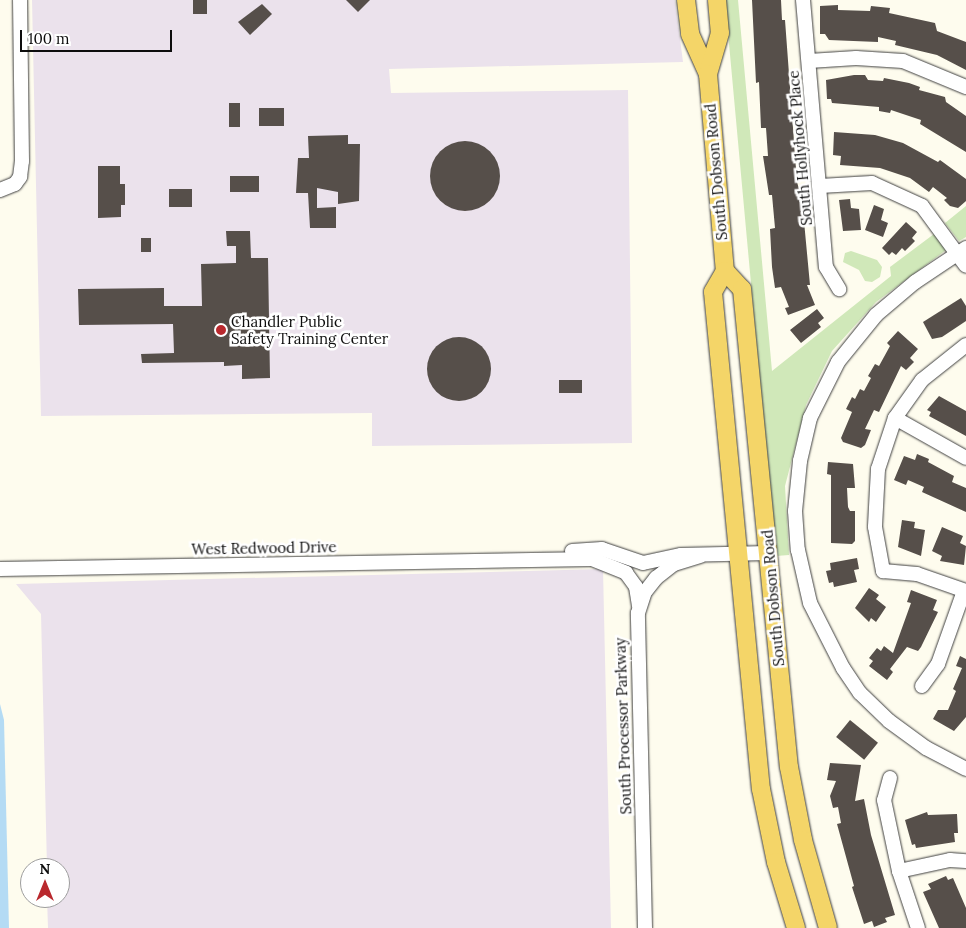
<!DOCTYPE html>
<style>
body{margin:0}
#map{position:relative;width:966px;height:928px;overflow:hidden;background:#fefcee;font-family:Lora,serif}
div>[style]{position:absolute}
.industrial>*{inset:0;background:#ebe2ec}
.green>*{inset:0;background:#d0e8b9}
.water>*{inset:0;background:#b4dbf4}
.building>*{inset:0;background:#564f4a;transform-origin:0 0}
.round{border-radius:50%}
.roads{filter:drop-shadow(0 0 1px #404040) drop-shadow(0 0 1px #404040)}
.minor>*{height:14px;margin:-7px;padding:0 7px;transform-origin:7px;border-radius:7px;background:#fff}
.major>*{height:18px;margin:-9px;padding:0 9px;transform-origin:9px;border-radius:9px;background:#f4d568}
.dots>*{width:14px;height:14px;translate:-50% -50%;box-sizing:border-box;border:2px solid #fff;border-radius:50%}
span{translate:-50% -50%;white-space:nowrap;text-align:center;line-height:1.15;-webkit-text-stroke:5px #fff;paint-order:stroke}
.street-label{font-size:15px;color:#0d0d0d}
.poi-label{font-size:15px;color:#0d0d0d}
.left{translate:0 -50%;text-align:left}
.north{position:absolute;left:20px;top:858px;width:50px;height:50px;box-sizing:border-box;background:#fff;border:1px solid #9e9e9e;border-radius:50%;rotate:0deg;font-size:14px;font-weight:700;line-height:20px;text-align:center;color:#0d0d0d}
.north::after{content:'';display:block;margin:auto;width:18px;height:22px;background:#b9292e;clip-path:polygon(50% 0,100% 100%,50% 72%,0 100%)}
.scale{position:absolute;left:20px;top:30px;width:152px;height:22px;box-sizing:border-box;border:2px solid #0d0d0d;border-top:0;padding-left:6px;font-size:15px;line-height:18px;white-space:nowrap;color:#0d0d0d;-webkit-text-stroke:4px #fff;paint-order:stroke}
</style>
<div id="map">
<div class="industrial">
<i style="clip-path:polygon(32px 0,675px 0,683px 62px,389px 69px,391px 93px,628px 90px,632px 443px,372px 446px,372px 413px,41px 416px)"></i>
<i style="clip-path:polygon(603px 569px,611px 928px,48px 928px,47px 898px,60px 898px,60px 868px,47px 868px,41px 614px,16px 584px)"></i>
</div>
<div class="green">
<i style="clip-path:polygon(725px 0,738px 0,772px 371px,891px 276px,890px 267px,934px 234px,946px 250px,876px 302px,832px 351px,806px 405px,785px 486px,789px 555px,776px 556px)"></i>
<i style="clip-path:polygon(966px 206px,966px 237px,959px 241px,945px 223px)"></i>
<i style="clip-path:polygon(851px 251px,877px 260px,882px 267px,880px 277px,872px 282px,865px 281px,859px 270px,843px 262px,845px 253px)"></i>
</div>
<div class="water">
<i style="clip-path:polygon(0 704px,4px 720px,9px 928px,0 928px)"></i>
</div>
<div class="building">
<i style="left:193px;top:0;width:14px;height:14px"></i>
<i style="clip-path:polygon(346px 0,370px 0,358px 12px)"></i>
<i style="clip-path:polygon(752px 0,781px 0,782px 20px,785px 20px,797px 182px,802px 200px,810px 285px,807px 285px,815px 305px,788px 315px,785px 308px,789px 307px,781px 287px,775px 288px,772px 267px,770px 229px,775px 228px,772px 195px,769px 195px,763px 156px,768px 156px,766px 128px,761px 128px,759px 82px,756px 83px)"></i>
<i style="clip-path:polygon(262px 4px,272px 14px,250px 35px,238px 22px)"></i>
<i style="clip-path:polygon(838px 5px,838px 10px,870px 11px,871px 6px,890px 8px,889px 13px,935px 23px,937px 31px,966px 42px,966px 70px,937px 55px,895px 45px,896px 41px,878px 37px,878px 42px,829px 40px,825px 34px,820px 34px,820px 6px)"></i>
<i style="clip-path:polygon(854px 75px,865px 75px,868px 80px,883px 81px,884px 78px,909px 83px,920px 87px,919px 90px,945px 97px,946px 102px,966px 116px,966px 152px,920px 124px,921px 120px,891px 110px,890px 113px,879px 111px,879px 107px,832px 103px,831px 99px,827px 99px,826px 80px)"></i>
<i style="left:229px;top:103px;width:11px;height:24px"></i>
<i style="left:259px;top:108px;width:25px;height:18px"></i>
<i style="clip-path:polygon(834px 132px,875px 135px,903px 143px,938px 162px,940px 160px,966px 179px,966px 201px,958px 208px,950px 206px,944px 200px,947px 198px,933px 187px,929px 192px,910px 178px,880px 168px,840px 165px,841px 156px,833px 155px)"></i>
<i style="clip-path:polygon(348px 135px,348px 144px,360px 144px,359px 201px,338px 204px,338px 192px,317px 188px,317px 208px,336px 207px,336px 228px,310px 228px,308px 193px,296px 193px,298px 158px,309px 158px,308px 136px)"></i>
<i class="round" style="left:430px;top:141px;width:70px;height:70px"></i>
<i style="clip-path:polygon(98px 166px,120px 166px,120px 184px,125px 184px,125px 205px,121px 205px,121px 217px,98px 218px)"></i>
<i style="left:230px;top:176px;width:29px;height:16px"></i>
<i style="left:169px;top:189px;width:23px;height:18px"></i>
<i style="clip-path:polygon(850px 199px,851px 208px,859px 209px,861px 230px,843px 231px,839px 200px)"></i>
<i style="clip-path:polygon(874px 205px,884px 209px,881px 220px,888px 223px,883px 237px,865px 230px)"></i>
<i style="clip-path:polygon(906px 222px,917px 232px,912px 238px,915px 241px,905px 251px,902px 248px,896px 255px,892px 252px,889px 255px,882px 248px)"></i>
<i style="clip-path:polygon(226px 231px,250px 231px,251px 258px,268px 258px,270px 378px,242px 379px,242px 365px,224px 366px,224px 362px,142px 363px,141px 354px,174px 353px,173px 324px,79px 325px,78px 289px,164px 288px,164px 306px,202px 306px,201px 264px,236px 263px,236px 246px,227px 246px)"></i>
<i style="left:141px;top:238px;width:10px;height:14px"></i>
<i style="clip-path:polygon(961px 298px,966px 306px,966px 321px,942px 337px,932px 339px,923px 322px)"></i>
<i style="clip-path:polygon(817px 309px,824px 318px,818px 323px,821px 327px,801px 343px,790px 330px)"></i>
<i style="clip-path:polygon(898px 331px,918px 349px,910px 358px,914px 362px,906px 370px,901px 366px,879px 412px,874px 410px,865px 429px,871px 430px,865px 445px,861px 448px,843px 442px,841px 438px,852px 412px,846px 409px,852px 397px,855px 399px,860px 389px,864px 391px,871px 378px,868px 376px,875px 364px,879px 366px,890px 346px,887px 343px)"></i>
<i class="round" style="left:427px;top:337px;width:64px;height:64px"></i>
<i style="left:559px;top:380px;width:23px;height:13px"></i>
<i style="clip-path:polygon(939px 396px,966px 411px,966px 436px,929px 416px,931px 412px,927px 410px)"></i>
<i style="clip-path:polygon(917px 454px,929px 459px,928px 462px,954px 476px,952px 482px,966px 488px,966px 512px,922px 492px,924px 487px,908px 480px,906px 485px,894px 480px,904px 456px,915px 460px)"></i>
<i style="clip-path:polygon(828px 462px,853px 464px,855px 488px,847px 488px,848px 507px,850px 511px,855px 511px,855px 541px,852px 544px,831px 543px,831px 475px,827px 474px)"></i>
<i style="clip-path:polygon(902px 520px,915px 522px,914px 528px,925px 530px,921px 556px,898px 547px)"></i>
<i style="clip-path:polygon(942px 527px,963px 536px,960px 543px,966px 546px,964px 565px,940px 561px,942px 556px,932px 551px)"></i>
<i style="clip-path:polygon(857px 558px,859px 569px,854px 570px,857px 582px,834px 587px,833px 582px,829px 583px,826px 571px,831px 570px,830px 563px)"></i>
<i style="clip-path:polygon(869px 588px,879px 595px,876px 599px,886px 607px,876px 622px,871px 618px,869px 622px,855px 608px)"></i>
<i style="clip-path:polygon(911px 590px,937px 600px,933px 610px,938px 612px,921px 647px,918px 651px,907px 647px,890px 669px,893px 672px,887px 680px,869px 666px,873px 661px,869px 658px,877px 648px,881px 651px,884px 646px,893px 653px,911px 603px,907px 602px)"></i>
<i style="clip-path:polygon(960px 656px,966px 659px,966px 717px,954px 731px,933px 719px,938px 710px,948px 710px,956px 691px,953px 689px,962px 668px,956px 666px)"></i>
<i style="left:850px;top:720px;width:36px;height:22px;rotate:39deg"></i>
<i style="clip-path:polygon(830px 763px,861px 765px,855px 801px,864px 799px,871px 835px,895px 915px,885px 918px,887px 922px,874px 927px,872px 921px,864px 924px,852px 887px,854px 886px,837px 824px,841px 823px,838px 807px,833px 808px,830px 796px,836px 781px,827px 780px)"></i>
<i style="clip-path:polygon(927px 812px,928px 815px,957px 814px,958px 833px,954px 833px,955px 842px,916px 848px,915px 844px,912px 845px,905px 820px)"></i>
<i style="clip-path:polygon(946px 876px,948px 880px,953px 878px,966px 908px,966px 928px,939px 928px,923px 892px,931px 889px,928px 884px)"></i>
</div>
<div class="roads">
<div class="minor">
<i style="left:803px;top:0;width:268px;rotate:85.1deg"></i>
<i style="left:826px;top:267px;width:26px;rotate:59deg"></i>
<i style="left:809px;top:61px;width:47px;rotate:-3.7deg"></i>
<i style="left:856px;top:58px;width:47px;rotate:3.7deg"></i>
<i style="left:903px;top:61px;width:68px;rotate:22.4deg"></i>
<i style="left:820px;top:186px;width:52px;rotate:-3.3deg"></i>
<i style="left:872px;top:183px;width:55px;rotate:24.7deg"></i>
<i style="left:922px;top:206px;width:74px;rotate:53.7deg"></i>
<i style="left:0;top:190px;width:16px;rotate:-22deg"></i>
<i style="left:15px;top:184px;width:9px;rotate:-54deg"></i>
<i style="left:20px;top:177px;width:16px;rotate:-83deg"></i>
<i style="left:22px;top:161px;width:161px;rotate:-90.7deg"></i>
<i style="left:966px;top:248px;width:61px;rotate:146.3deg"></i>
<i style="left:915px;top:282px;width:51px;rotate:139.8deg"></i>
<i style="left:876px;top:315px;width:60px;rotate:129deg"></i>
<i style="left:838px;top:362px;width:63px;rotate:116.6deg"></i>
<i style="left:810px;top:418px;width:44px;rotate:103.1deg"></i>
<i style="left:800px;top:461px;width:50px;rotate:95.7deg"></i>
<i style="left:795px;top:511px;width:39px;rotate:86deg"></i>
<i style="left:798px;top:550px;width:54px;rotate:77.2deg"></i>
<i style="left:810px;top:603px;width:73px;rotate:63.1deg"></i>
<i style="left:843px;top:668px;width:30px;rotate:56deg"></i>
<i style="left:860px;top:693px;width:40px;rotate:44deg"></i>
<i style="left:889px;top:721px;width:46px;rotate:36.1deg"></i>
<i style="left:926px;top:748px;width:45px;rotate:27.7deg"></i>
<i style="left:966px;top:345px;width:56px;rotate:141.5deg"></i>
<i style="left:922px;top:380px;width:47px;rotate:125.4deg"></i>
<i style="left:895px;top:418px;width:54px;rotate:108.4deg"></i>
<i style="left:878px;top:469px;width:58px;rotate:93deg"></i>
<i style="left:875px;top:527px;width:45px;rotate:79.7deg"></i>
<i style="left:883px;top:571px;width:34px;rotate:5deg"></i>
<i style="left:917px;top:574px;width:52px;rotate:19.1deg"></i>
<i style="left:895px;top:418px;width:81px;rotate:29.4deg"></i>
<i style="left:572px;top:551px;width:30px;rotate:-4deg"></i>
<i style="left:602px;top:549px;width:43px;rotate:18.9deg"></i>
<i style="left:643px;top:563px;width:39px;rotate:-12deg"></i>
<i style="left:681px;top:555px;width:87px;rotate:-1.3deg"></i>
<i style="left:0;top:569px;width:592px;rotate:-0.97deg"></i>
<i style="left:592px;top:559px;width:37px;rotate:22deg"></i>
<i style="left:626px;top:573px;width:17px;rotate:54deg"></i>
<i style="left:636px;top:587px;width:19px;rotate:81deg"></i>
<i style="left:922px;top:686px;width:27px;rotate:-54deg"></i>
<i style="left:938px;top:664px;width:77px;rotate:-70.4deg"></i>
<i style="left:890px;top:778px;width:23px;rotate:105deg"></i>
<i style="left:884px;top:800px;width:73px;rotate:78.1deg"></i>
<i style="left:899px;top:871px;width:60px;rotate:71.6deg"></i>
<i style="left:899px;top:871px;width:52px;rotate:-12.2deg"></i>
<i style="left:950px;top:860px;width:16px;rotate:4deg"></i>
<i style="left:645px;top:928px;width:315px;rotate:-91.3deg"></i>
<i style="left:638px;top:613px;width:22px;rotate:-72deg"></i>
<i style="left:645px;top:592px;width:18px;rotate:-52deg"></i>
<i style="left:656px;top:578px;width:23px;rotate:-38deg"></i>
<i style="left:674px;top:564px;width:27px;rotate:-17deg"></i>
</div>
<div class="major">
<i style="left:686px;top:0;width:34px;rotate:83deg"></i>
<i style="left:690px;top:34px;width:44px;rotate:65.8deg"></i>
<i style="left:717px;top:0;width:33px;rotate:85deg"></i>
<i style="left:720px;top:33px;width:43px;rotate:106.3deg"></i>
<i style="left:708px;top:74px;width:198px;rotate:85.1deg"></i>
<i style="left:725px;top:271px;width:24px;rotate:120deg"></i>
<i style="left:713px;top:292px;width:499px;rotate:84.5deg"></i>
<i style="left:761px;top:789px;width:75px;rotate:78.4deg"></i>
<i style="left:776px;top:862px;width:69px;rotate:73.1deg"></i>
<i style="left:725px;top:271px;width:25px;rotate:47deg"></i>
<i style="left:742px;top:289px;width:480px;rotate:84.4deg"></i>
<i style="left:789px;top:767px;width:74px;rotate:79.1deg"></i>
<i style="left:803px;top:840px;width:91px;rotate:74.1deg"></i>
</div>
</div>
<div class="dots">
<i style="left:221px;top:330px;background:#b9292e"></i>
</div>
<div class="street-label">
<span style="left:800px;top:148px;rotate:-95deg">South Hollyhock Place</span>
<span style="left:716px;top:172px;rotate:-95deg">South Dobson Road</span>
<span style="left:264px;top:548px;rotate:-1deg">West Redwood Drive</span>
<span style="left:773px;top:598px;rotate:-95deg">South Dobson Road</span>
<span style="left:623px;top:726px;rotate:-92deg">South Processor Parkway</span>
</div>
<div class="poi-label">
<span class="left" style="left:231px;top:330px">Chandler Public<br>Safety Training Center</span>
</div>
<div class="north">N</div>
<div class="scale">100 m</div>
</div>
